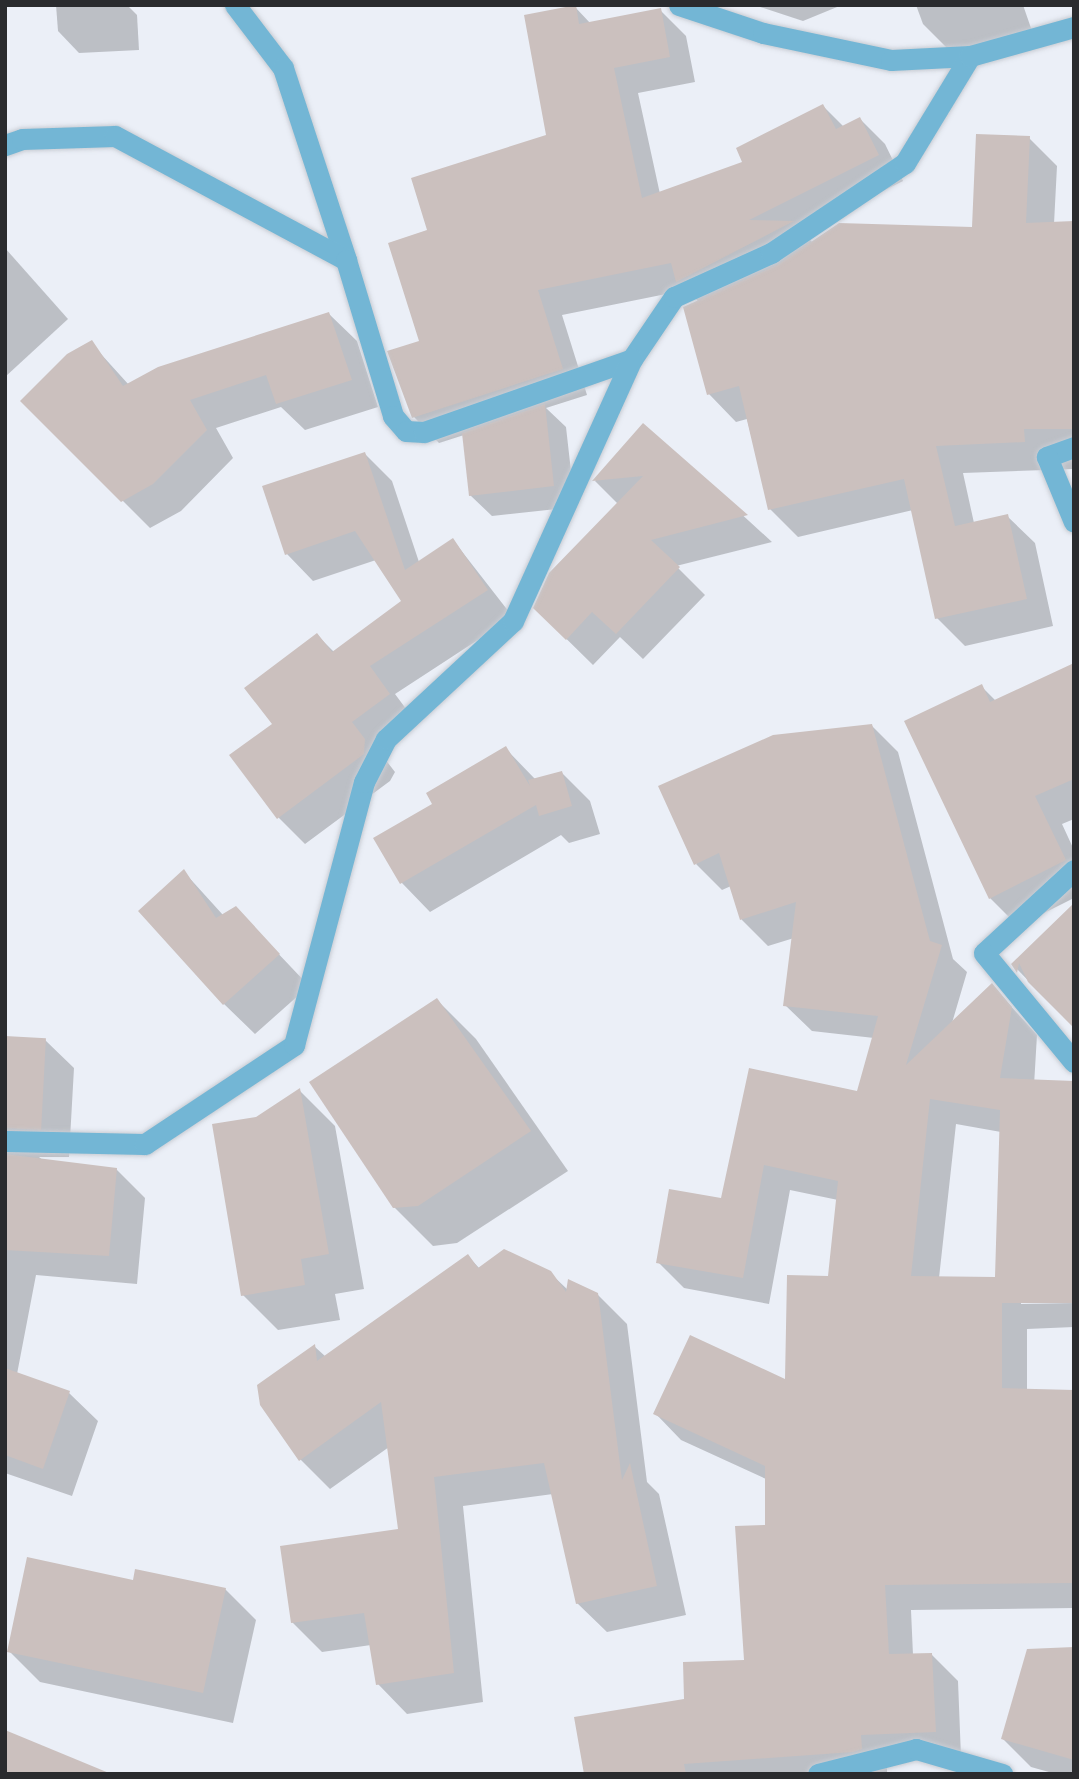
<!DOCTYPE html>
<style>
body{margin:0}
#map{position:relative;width:1079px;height:1779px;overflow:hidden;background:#ebeff7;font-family:"Source Sans 3",sans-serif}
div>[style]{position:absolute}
.shadow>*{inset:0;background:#0003}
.building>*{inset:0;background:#cbc0be;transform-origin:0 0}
.roads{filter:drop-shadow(0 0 2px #c8ccd3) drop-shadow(0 0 2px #c8ccd3)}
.street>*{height:21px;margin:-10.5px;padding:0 10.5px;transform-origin:10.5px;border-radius:10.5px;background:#73b6d5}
span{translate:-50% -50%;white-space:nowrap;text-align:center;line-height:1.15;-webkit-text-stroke:5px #fff;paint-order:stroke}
.frame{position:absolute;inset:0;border:7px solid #2a2b2e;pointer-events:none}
</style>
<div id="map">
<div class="shadow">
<i style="clip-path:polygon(56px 5px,127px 5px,137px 15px,139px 50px,79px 53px,58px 31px)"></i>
<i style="clip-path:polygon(754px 5px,842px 5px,803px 21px)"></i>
<i style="clip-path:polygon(916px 5px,1023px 5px,1032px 31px,957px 58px,923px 24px)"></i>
<i style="clip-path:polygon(575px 7px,591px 24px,660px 10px,686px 36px,695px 82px,638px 93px,660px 194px,745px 163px,823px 106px,844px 127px,860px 119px,885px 144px,903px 181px,802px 231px,813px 243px,973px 229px,1029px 138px,1057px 166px,1054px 224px,1074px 223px,1074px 469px,963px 473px,974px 523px,1007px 516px,1035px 543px,1053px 626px,965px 646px,937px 618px,913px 510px,798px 537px,770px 509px,747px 419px,736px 422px,709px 394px,699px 302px,686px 290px,562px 315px,587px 395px,546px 408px,566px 427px,575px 507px,492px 516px,470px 495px,464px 435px,439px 443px,414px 417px,429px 231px,548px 136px)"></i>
<i style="clip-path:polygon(5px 248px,68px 319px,5px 377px)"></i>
<i style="clip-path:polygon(329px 314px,357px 341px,378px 407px,305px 430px,281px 407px,216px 428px,233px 458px,181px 511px,150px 528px,23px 401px,91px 343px,129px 385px)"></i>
<i style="clip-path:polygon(644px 425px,772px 542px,676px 566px,705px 595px,643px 659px,620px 637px,593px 665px,535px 608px,618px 504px,595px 481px)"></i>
<i style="clip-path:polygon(365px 454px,392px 481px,419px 562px,453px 540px,513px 617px,395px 694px,415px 721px,378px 750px,395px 772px,390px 781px,305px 844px,279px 818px,274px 724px,317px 635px,335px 653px,403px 601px,376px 560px,313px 581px,287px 554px)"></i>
<i style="clip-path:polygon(1074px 666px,1074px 819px,1062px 824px,1074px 850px,1074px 898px,1018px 926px,990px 898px,906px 722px,981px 686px,996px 701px)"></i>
<i style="clip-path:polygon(evenodd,872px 726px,898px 752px,953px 959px,967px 972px,952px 1023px,992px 985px,1037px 1035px,1021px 1304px,1074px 1303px,1074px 1327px,1027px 1329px,1027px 1390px,1074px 1531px,1074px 1608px,911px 1610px,913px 1655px,931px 1654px,958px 1681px,961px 1757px,887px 1760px,887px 1774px,585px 1774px,746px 1661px,766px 1526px,766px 1479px,681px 1440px,655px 1413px,787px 1382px,829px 1277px,838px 1200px,790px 1190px,769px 1304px,684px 1288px,658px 1262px,722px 1200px,750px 1070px,858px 1093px,874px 1038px,812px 1031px,785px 1005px,794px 938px,768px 946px,742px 920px,731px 886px,722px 890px,696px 864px,872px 726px,956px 1124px,1001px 1132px,997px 1278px,939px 1278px,956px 1124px)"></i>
<i style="clip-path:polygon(505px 748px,536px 780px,562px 773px,590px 801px,600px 834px,569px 843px,561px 835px,430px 912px,402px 883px,375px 839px,435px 804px)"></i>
<i style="clip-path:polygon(184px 872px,223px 915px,235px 908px,309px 986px,255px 1034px,224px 1004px)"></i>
<i style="clip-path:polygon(1074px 906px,1045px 998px,1013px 965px)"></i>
<i style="clip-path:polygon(437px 1000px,476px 1039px,568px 1171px,457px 1243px,433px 1246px,394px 1207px)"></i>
<i style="clip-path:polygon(5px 1037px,45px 1040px,74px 1068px,69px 1157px,39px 1157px,46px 1163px,116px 1169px,145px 1198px,137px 1284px,36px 1275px,17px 1374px,69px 1393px,98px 1421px,72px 1496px,5px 1473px)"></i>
<i style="clip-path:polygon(300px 1091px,335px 1126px,364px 1289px,335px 1294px,340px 1320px,278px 1330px,243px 1295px,257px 1119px)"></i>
<i style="clip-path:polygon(468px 1256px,480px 1269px,550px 1273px,568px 1290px,597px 1294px,627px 1324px,647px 1482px,659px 1494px,686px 1615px,607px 1632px,577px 1603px,553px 1494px,463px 1506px,483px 1702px,407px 1714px,378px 1684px,371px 1645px,322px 1652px,292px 1622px,400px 1531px,389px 1447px,330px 1489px,300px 1459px,314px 1346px,326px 1357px)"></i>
<i style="clip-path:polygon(134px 1582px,225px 1589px,256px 1620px,233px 1723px,40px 1682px,9px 1651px)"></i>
<i style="clip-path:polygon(1074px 1649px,1074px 1774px,1056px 1774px,1031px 1767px,1003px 1739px)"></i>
</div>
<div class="building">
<i style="clip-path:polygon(576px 5px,579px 24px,661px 8px,670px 57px,614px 68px,642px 198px,742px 162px,736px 148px,823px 104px,836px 129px,860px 117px,879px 155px,749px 220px,794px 221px,676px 282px,671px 263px,538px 290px,563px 369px,412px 418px,387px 351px,419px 341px,388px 243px,427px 230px,411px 178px,546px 135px,524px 15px)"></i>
<i style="clip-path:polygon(976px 134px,1030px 136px,1026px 223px,1074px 221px,1074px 429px,1024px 429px,1025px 442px,936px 446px,955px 526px,1008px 514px,1027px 599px,935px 619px,904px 479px,768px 510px,739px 386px,707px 395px,683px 307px,777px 265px,839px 223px,972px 227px)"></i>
<i style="clip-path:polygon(329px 312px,352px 380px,276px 404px,266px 375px,190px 400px,207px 430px,153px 484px,121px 502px,20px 401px,67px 354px,92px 340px,123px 386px,158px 367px)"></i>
<i style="clip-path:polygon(545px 404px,554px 486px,469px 496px,462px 433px)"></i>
<i style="clip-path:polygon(643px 423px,748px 515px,651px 540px,680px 567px,616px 634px,592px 612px,566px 640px,533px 608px,549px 573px,643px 476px,592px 481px)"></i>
<i style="clip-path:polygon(365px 452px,405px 570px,453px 538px,488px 590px,370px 666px,390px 694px,352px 722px,365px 739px,364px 754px,277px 819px,229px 755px,272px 724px,244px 688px,317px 633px,332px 652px,401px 601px,355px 531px,285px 555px,262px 486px)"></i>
<i style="clip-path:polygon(1074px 663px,1074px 779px,1035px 796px,1066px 860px,989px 899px,904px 721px,982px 684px,990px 702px)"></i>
<i style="clip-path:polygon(evenodd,872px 724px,930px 941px,942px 945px,906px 1065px,992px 983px,1012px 1007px,1000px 1078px,1074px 1081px,1074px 1303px,1002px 1303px,1002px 1388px,1074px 1390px,1074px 1583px,885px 1585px,889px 1654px,932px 1653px,936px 1732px,861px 1735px,862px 1749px,853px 1752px,684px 1764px,686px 1774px,584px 1774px,574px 1717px,684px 1699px,683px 1662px,744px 1660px,735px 1526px,765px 1525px,765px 1466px,653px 1414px,690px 1335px,785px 1379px,787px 1275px,828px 1276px,838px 1181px,764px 1165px,743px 1278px,656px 1263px,669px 1189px,721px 1198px,749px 1068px,857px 1091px,878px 1016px,783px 1006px,796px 902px,740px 920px,719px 853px,694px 865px,658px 786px,773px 735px,872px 724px,930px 1099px,1000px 1110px,995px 1277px,911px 1276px,930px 1099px)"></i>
<i style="clip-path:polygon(506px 746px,530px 786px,528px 780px,562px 771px,572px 806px,539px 816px,536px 805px,400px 884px,373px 838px,432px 804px,426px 793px)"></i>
<i style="clip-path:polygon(184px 869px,216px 918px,236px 906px,280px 954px,223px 1005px,138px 911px)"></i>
<i style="clip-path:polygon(1074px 903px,1074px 1028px,1028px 982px,1019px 963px,1017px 973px,1011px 964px)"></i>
<i style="clip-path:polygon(437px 998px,531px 1131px,418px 1206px,393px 1208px,309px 1082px)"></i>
<i style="left:5px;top:1036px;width:41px;height:92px;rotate:3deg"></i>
<i style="clip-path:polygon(300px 1088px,329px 1254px,301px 1259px,305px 1285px,241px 1296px,212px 1124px,256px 1117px)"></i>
<i style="clip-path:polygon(5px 1154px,117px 1168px,109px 1256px,5px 1250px)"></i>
<i style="clip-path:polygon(504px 1249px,551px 1271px,566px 1292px,568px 1279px,598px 1293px,622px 1480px,630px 1463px,657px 1586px,576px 1604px,544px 1463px,434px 1477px,454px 1673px,376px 1685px,364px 1613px,291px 1623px,280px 1546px,398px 1529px,381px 1402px,299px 1461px,260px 1405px,257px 1385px,315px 1344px,317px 1361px,468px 1254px,478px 1268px)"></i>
<i style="clip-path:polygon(5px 1368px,70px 1391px,43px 1469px,5px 1455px)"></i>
<i style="clip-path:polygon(27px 1557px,133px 1580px,135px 1569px,226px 1588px,203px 1693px,7px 1652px)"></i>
<i style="clip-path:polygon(1074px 1647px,1074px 1760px,1001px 1739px,1027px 1649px)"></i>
<i style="clip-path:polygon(5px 1730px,109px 1773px,109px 1774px,5px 1774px)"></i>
</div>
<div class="roads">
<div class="street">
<i style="left:235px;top:5px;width:79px;rotate:52.7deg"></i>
<i style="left:283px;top:68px;width:202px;rotate:71.8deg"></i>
<i style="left:679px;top:5px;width:89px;rotate:18.4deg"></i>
<i style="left:763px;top:33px;width:131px;rotate:11.9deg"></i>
<i style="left:891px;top:60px;width:79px;rotate:-2.9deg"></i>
<i style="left:5px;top:145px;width:18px;rotate:-19deg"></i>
<i style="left:22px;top:139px;width:93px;rotate:-1.8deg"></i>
<i style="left:115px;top:136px;width:262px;rotate:28.2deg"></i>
<i style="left:346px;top:260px;width:163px;rotate:73.2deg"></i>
<i style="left:393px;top:416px;width:20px;rotate:49deg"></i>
<i style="left:406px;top:431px;width:18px;rotate:3deg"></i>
<i style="left:424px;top:432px;width:220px;rotate:-19.3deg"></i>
<i style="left:632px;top:359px;width:75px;rotate:-55.9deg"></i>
<i style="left:674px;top:297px;width:107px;rotate:-24.4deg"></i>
<i style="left:771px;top:253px;width:161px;rotate:-33.9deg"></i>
<i style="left:905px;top:163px;width:125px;rotate:-58.7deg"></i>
<i style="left:970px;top:56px;width:108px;rotate:-15.6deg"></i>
<i style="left:1074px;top:447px;width:29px;rotate:160deg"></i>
<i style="left:1047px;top:457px;width:70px;rotate:67.4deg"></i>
<i style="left:1074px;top:870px;width:122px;rotate:137.3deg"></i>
<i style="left:984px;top:953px;width:141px;rotate:50.5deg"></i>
<i style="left:5px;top:1141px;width:140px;rotate:1.2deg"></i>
<i style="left:145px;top:1144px;width:179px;rotate:-33.6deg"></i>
<i style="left:294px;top:1045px;width:272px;rotate:-75.1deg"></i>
<i style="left:364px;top:782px;width:48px;rotate:-62.9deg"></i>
<i style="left:386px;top:739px;width:173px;rotate:-42.9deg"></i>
<i style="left:513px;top:621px;width:288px;rotate:-65.6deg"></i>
<i style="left:818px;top:1774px;width:101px;rotate:-14.3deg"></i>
<i style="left:916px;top:1749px;width:90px;rotate:16.2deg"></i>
</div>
</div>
<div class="frame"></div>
</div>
